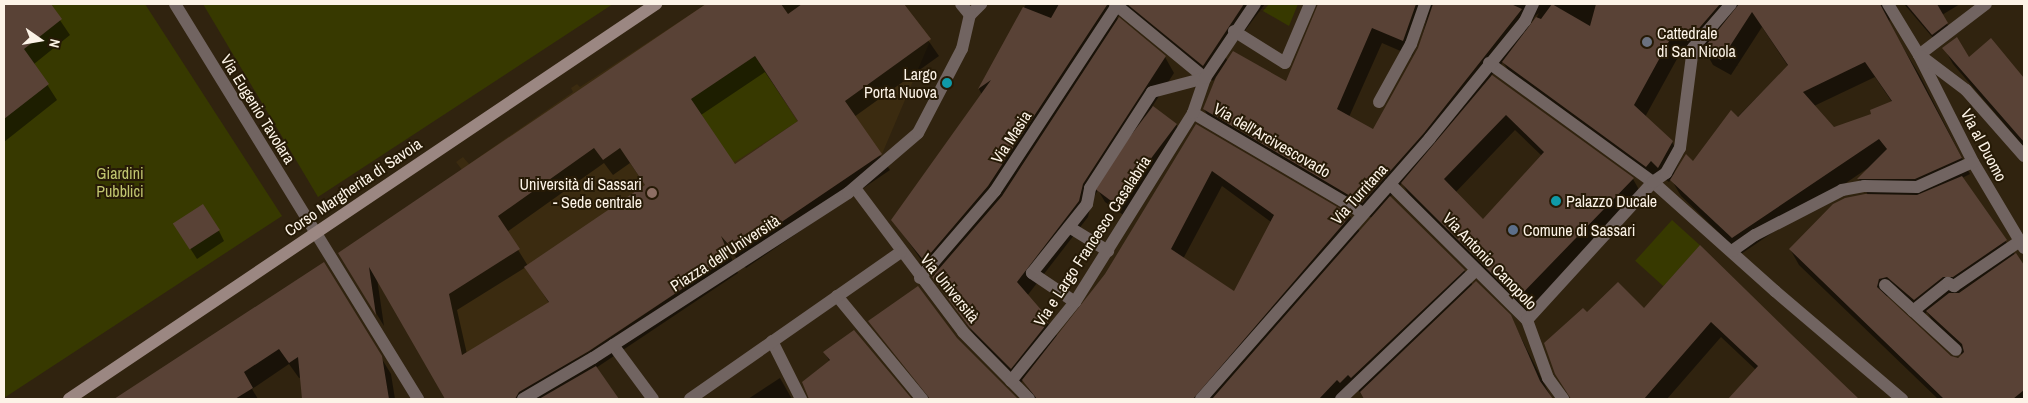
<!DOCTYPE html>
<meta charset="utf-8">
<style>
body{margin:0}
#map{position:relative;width:2028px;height:403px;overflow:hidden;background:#30230f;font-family:"Archivo Narrow",sans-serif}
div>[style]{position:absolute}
.built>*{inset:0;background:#3b2b10}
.green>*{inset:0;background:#373900;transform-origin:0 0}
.shadow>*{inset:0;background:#0007}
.building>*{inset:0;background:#594236;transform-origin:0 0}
.street>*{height:12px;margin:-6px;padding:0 6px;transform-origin:6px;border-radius:6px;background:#716461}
.secondary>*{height:12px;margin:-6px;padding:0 6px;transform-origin:6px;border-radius:6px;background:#9b8782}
.dots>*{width:14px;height:14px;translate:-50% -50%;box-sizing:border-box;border:2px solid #261a06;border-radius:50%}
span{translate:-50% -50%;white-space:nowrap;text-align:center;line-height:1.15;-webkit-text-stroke:4px #261a06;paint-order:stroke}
.poi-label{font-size:16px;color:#fcf3e7}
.left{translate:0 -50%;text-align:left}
.right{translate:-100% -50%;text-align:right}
.street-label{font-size:16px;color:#fcf3e7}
.park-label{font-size:16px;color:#c0c56f}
.frame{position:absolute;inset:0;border:5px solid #fcf3e7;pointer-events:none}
.north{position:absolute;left:15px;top:15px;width:50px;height:50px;-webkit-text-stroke:4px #261a06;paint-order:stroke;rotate:103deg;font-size:14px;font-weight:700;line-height:20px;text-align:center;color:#fcf3e7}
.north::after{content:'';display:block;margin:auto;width:18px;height:22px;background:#fcf3e7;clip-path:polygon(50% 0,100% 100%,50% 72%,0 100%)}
</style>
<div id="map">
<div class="built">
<i style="clip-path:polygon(706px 4px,904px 4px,931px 39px,882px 154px,586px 354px,501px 399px,443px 396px,423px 302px,498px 216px,456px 162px,463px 157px,469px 164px,573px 92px,571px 88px,577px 84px,580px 87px)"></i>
</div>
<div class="green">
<i style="clip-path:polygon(4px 4px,145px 4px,282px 216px,4px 398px)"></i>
<i style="clip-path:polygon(203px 4px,613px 4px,318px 197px)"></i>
<i style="clip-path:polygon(1269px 4px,1298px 4px,1289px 26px,1263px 11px)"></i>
<i style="left:755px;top:56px;width:78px;height:77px;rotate:57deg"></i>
<i style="left:1672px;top:220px;width:38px;height:55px;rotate:42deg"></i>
</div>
<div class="shadow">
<i style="clip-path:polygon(4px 4px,49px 4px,70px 35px,34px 64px,57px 100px,4px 142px)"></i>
<i style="clip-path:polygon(evenodd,710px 4px,903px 4px,939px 56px,854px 117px,890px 170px,746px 268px,727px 248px,738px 273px,596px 368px,618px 399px,446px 399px,377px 278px,384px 326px,340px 254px,710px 4px,765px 72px,799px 122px,734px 165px,701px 115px,765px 72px,710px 4px,604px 163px,613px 175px,630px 163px,646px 186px,528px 266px,507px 232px,604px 163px,710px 4px,526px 267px,549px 303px,467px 354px,457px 310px,526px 267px)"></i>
<i style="clip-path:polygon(evenodd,1026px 4px,1265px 4px,1225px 57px,1228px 61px,1287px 83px,1320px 4px,1892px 4px,1889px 24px,1920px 76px,1970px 174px,1962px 178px,2024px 268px,2024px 399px,1938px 399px,1799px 265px,1790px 249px,1868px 195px,1859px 179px,1868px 168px,1741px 254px,1681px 196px,1671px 179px,1669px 182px,1660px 176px,1655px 182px,1513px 78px,1503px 62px,1491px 76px,1633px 179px,1642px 195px,1527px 314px,1412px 200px,1402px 183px,1390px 197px,1464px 270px,1473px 286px,1510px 316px,1552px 399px,1365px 399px,1358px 390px,1349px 399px,1035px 399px,1023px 380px,1020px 384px,980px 343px,893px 220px,982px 95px,979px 89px,1026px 4px,1121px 12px,1132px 14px,1213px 81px,1217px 76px,1204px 109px,1213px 125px,1372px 218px,1360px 232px,1350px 216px,1196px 126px,1106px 275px,1058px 337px,1027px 296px,1088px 217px,1092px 200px,1098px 190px,1105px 202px,1129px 219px,1182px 135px,1176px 124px,1152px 107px,1174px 73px,1165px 57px,1117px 18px,1121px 12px,1026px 4px,1539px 13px,1532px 27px,1527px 31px,1535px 16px,1539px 13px,1026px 4px,1428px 15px,1419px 48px,1374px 131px,1349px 117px,1382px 43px,1412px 56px,1428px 15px,1026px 4px,1762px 27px,1788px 66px,1693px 162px,1674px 173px,1681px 158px,1672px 142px,1645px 117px,1683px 48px,1698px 56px,1704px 49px,1713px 65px,1731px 75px,1762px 27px,1026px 4px,1875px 77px,1892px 102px,1873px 115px,1834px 128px,1814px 106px,1875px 77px,1026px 4px,1515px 130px,1542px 156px,1483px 221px,1455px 193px,1515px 130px,1026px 4px,1222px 186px,1271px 222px,1234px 293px,1183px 259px,1222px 186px,1026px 4px,1888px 295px,1923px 315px,1927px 312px,1936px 327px,1963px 356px,1954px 359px,1886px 299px,1888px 295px)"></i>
<i style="clip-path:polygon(1904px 4px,1960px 4px,1942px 15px,1953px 34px,1939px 45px)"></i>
<i style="clip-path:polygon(1991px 40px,2024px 80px,2024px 147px,1953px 64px,1944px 48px,1969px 59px)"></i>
<i style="clip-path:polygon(219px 231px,224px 241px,197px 259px,181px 234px)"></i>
<i style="clip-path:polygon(1700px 247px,1858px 399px,1730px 399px,1756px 370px,1721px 337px,1667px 399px,1571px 399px,1587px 314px,1644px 310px)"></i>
<i style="clip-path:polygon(324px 264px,391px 374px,395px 399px,304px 399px,302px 377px,299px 378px,289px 364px,252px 389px,258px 399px,117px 399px)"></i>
<i style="clip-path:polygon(869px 321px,956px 338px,1016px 399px,930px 399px)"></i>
<i style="clip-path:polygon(854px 331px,910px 399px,810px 399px,803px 383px,830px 362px,825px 353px)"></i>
<i style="clip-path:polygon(780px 378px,792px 399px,748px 399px)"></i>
</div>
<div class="building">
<i style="clip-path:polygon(4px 4px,51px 4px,62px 19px,24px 49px,49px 84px,4px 119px)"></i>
<i style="clip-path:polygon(evenodd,706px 4px,781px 4px,788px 14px,802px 4px,904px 4px,931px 39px,845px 101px,882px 154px,736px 253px,721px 236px,730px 257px,589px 351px,519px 392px,515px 399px,445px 399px,369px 267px,376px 315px,338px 253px,706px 4px,755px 56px,798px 121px,735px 164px,691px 99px,755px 56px,706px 4px,594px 148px,603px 160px,620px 148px,645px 185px,524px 267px,549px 302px,462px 355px,449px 294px,520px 249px,498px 216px,594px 148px)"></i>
<i style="clip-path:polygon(1059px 4px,1107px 5px,988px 186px,924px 261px,891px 220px,991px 80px,978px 89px,1023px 7px,1051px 18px)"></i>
<i style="clip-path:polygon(1127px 4px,1244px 4px,1203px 66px)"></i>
<i style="clip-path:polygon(1318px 4px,1416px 4px,1403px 41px,1372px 28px,1337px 109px,1373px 129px,1418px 48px,1433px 4px,1511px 4px,1522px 9px,1424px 133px,1362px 203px,1203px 109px,1216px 77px,1233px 51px,1286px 81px)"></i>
<i style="clip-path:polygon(1552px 4px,1590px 26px,1596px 4px,1720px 4px,1688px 41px,1674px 32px,1634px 105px,1673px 141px,1658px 168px,1651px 161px,1646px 167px,1502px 62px,1536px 17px,1541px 19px)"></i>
<i style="clip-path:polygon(evenodd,1739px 4px,1880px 4px,1962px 158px,1915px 179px,1857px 179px,1887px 149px,1879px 139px,1732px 238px,1670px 180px,1686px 154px,1693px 161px,1731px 110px,1738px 117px,1788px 65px,1752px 12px,1721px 60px,1703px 49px,1739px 4px,1865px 62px,1892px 101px,1870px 110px,1871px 114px,1834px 127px,1803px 92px,1865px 62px)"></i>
<i style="clip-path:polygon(1906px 4px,1937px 4px,1948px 23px,1932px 35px)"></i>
<i style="clip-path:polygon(1119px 17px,1166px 56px,1083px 184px,1079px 201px,1017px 282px,1050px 320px,1011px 369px,969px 327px,932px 277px,1002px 196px)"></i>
<i style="clip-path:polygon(1957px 37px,1969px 57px,1991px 38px,2024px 78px,2024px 142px,1942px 48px)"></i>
<i style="clip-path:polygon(evenodd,1492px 75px,1634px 178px,1517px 299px,1401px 183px,1492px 75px,1506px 115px,1544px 152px,1483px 219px,1444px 179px,1506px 115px)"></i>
<i style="left:1153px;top:106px;width:30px;height:101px;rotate:37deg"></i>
<i style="clip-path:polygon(evenodd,1196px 124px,1351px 215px,1193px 399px,1037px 399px,1022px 380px,1105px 274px,1196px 124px,1212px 171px,1274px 215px,1234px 291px,1171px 249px,1212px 171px)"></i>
<i style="clip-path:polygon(1962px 176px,2007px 240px,1953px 277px,1943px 277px,1914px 300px,1887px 277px,1879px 279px,1877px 287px,1951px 356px,1958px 358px,1964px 352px,1962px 344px,1926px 311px,1949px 293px,1959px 293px,2016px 253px,2024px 265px,2024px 390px,2013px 399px,1944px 399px,1789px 249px,1833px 204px,1845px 198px,1865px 194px,1917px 195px)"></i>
<i style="clip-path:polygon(1390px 196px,1465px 270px,1351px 378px,1348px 375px,1340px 383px,1337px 380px,1319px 399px,1212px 399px)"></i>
<i style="left:203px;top:204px;width:31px;height:36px;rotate:57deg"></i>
<i style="clip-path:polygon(1700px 245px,1791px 334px,1859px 399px,1728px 399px,1758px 366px,1711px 322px,1644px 399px,1571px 399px,1555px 374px,1544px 343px,1583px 308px,1587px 312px,1618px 282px,1644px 308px)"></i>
<i style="clip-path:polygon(324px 262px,382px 356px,389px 399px,302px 399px,298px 357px,289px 363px,279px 349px,244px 372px,253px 388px,235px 399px,114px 399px)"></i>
<i style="clip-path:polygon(1476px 281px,1511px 315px,1540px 381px,1553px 399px,1364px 399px,1360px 392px)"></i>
<i style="clip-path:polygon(918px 286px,957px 338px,1018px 399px,930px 399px,868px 321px)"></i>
<i style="clip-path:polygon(854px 330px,912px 399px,809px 399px,802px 382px,830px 360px,823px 352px)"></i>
<i style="clip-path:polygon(596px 366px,619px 399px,539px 399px)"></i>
</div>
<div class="street">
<i style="left:175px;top:4px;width:464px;rotate:58.4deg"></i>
<i style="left:1115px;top:4px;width:117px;rotate:39.4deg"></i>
<i style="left:1888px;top:4px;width:60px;rotate:58.7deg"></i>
<i style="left:1919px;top:55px;width:120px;rotate:63.2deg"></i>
<i style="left:1973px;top:162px;width:100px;rotate:59.3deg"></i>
<i style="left:970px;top:15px;width:16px;rotate:-45deg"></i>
<i style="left:1234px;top:31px;width:60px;rotate:32.1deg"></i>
<i style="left:1285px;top:63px;width:64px;rotate:-67deg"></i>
<i style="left:1919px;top:55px;width:84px;rotate:-37.3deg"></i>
<i style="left:1921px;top:56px;width:56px;rotate:37.1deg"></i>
<i style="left:1966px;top:90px;width:88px;rotate:48.7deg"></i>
<i style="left:1489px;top:63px;width:203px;rotate:36deg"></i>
<i style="left:1653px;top:182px;width:164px;rotate:41.8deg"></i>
<i style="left:1775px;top:291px;width:167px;rotate:40.4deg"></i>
<i style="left:1379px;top:102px;width:66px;rotate:-61.1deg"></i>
<i style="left:1411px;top:44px;width:42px;rotate:-70.7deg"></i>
<i style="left:1193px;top:113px;width:197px;rotate:30.5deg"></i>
<i style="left:1390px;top:184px;width:193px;rotate:44.8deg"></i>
<i style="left:1527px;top:320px;width:62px;rotate:70.1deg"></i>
<i style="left:1548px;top:378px;width:26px;rotate:54deg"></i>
<i style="left:855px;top:188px;width:180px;rotate:53.1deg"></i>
<i style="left:963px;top:332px;width:94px;rotate:45.4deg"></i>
<i style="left:1069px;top:227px;width:46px;rotate:31.6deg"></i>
<i style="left:1732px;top:251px;width:28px;rotate:-35deg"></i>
<i style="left:1755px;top:235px;width:98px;rotate:-27.3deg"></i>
<i style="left:1842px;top:190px;width:22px;rotate:-10deg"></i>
<i style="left:1864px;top:186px;width:53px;rotate:1.1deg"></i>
<i style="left:1917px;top:187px;width:61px;rotate:-24.1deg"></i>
<i style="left:920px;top:278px;width:115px;rotate:-49.2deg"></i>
<i style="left:995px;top:191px;width:222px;rotate:-56.7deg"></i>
<i style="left:1885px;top:285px;width:96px;rotate:42.5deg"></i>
<i style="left:837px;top:296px;width:134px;rotate:50.5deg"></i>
<i style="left:1075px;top:302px;width:52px;rotate:-146deg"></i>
<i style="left:1032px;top:273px;width:88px;rotate:-51.4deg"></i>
<i style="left:1087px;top:204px;width:16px;rotate:-79deg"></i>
<i style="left:1090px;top:188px;width:114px;rotate:-57.1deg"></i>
<i style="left:1152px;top:92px;width:55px;rotate:-14.8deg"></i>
<i style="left:1913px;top:311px;width:45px;rotate:-38.7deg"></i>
<i style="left:1948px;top:283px;width:7px;rotate:27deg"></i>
<i style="left:1954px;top:286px;width:80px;rotate:-34.3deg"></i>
<i style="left:1527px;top:320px;width:187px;rotate:-47.6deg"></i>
<i style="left:1653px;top:182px;width:16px;rotate:-35deg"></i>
<i style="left:1666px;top:173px;width:29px;rotate:-61deg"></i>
<i style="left:1680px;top:148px;width:101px;rotate:-82.6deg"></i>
<i style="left:1693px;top:48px;width:58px;rotate:-49.2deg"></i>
<i style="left:772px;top:341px;width:65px;rotate:63.4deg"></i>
<i style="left:613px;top:345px;width:67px;rotate:53.5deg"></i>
<i style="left:1011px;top:381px;width:102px;rotate:-51deg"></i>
<i style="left:1075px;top:302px;width:223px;rotate:-58deg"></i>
<i style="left:1193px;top:113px;width:37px;rotate:-71deg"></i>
<i style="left:1205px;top:78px;width:89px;rotate:-56deg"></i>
<i style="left:523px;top:399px;width:81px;rotate:-30.4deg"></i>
<i style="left:593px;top:358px;width:304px;rotate:-32.9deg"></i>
<i style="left:848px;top:193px;width:92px;rotate:-40.6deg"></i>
<i style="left:918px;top:133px;width:95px;rotate:-62.4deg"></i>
<i style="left:962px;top:49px;width:35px;rotate:-77deg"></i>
<i style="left:970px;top:15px;width:14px;rotate:-129deg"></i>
<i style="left:690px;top:399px;width:257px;rotate:-34.9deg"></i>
<i style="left:1201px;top:399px;width:347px;rotate:-48.7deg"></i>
<i style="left:1430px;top:138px;width:151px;rotate:-50.9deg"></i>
<i style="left:1525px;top:21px;width:19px;rotate:-65deg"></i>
<i style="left:1341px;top:399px;width:187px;rotate:-43.7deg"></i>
</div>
<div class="secondary">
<i style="left:69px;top:399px;width:708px;rotate:-33.94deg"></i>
</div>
<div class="dots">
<i style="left:1647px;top:42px;background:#6b7280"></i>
<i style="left:947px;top:83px;background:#0f9aa8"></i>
<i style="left:652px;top:193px;background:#8d6e63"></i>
<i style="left:1556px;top:201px;background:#0f9aa8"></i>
<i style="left:1513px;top:230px;background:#5c6f8a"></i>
</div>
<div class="poi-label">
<span class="left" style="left:1657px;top:42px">Cattedrale<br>di San Nicola</span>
<span class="right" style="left:937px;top:83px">Largo<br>Porta Nuova</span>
<span class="right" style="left:642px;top:193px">Università di Sassari<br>- Sede centrale</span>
<span class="left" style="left:1566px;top:201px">Palazzo Ducale</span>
<span class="left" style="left:1523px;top:230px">Comune di Sassari</span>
</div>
<div class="street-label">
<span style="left:258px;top:109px;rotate:58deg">Via Eugenio Tavolara</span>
<span style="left:1011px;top:137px;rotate:-57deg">Via Masia</span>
<span style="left:1272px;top:140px;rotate:30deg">Via dell'Arcivescovado</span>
<span style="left:1984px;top:145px;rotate:62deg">Via al Duomo</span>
<span style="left:353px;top:187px;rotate:-34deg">Corso Margherita di Savoia</span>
<span style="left:1359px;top:194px;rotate:-48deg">Via Turritana</span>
<span style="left:1092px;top:241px;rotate:-57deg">Via e Largo Francesco Casalabria</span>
<span style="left:725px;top:253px;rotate:-33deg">Piazza dell'Università</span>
<span style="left:1490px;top:261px;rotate:46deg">Via Antonio Canopolo</span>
<span style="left:950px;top:288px;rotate:51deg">Via Università</span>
</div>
<div class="park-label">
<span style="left:120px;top:182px">Giardini<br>Pubblici</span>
</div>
<div class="frame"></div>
<div class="north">N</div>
</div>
